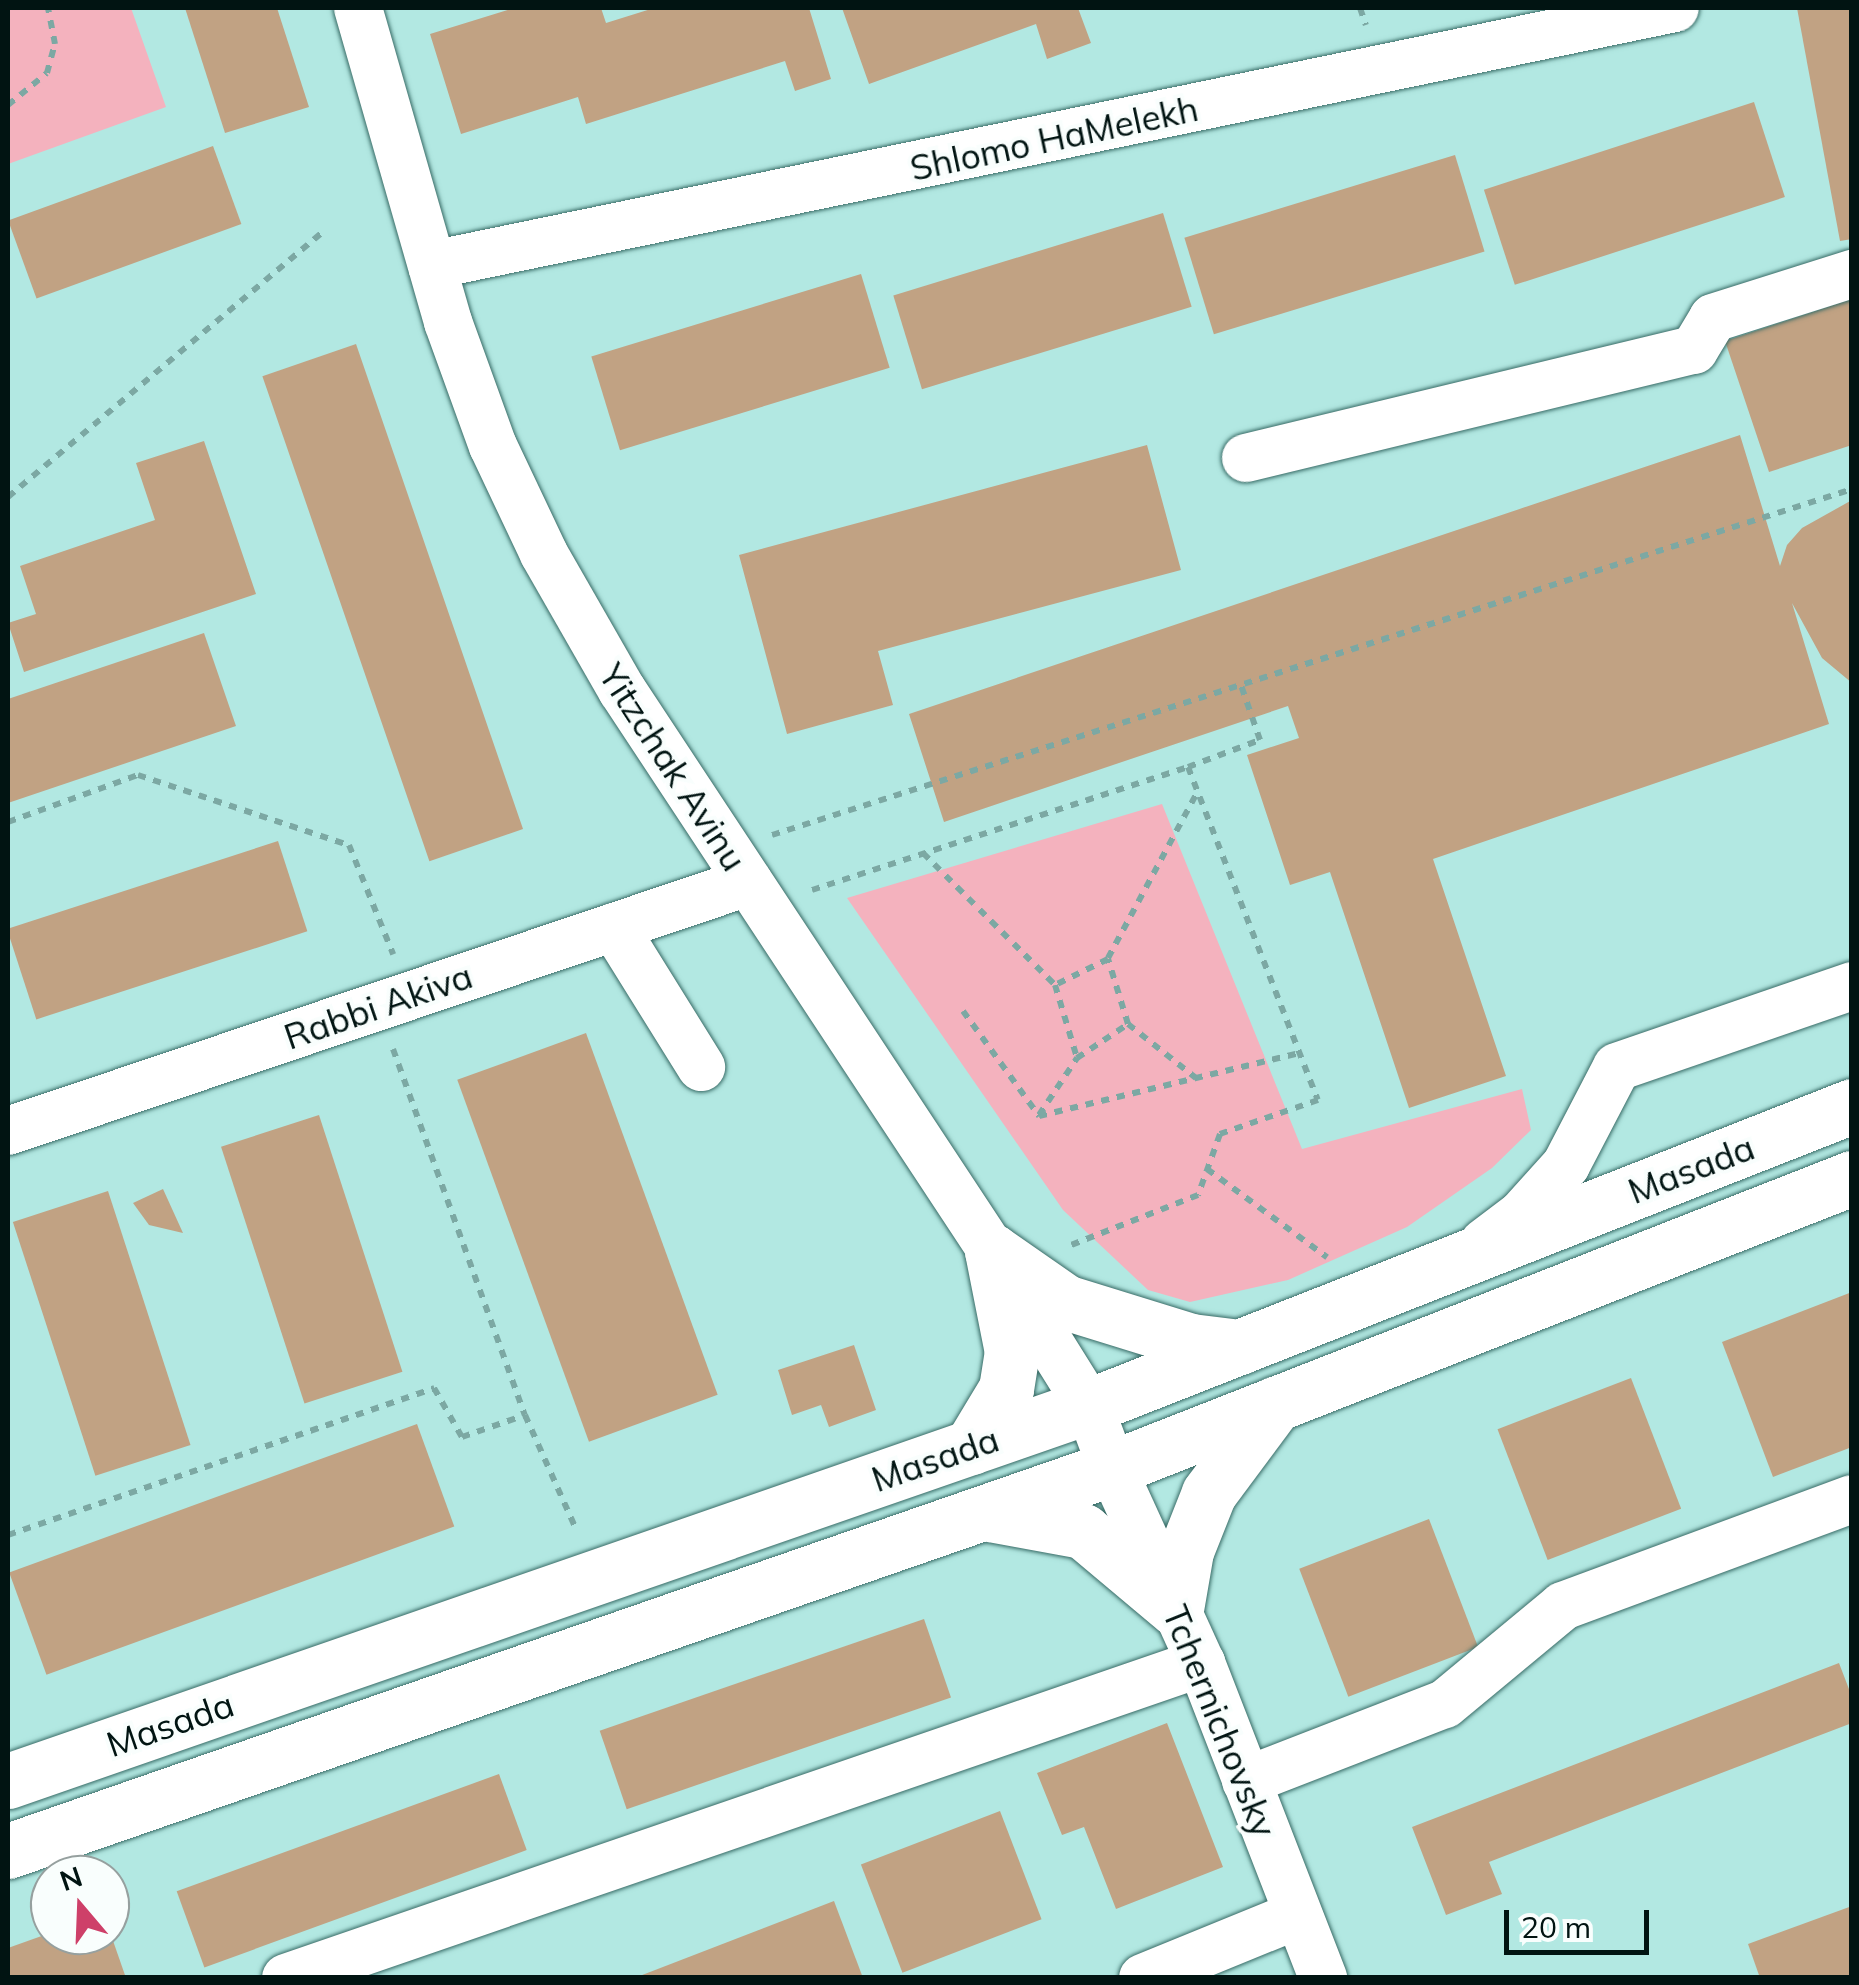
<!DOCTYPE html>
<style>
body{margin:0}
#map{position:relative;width:1859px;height:1985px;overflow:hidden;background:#b2e8e2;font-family:Mulish,sans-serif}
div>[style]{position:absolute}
.green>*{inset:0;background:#f4b2be}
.building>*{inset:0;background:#c1a283;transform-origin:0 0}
.path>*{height:6px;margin-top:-3px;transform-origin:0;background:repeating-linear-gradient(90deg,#7ca8a3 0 8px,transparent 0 16px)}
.roads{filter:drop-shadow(0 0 2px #386b66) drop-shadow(0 0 2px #386b66)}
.minor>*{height:48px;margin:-24px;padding:0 24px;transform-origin:24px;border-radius:24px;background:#fff}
.major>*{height:55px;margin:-27.5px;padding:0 27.5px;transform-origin:27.5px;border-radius:27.5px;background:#fff}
span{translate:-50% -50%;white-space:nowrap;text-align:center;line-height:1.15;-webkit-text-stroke:8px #f9fefd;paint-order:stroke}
.street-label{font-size:35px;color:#011412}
.frame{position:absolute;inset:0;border:10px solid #011412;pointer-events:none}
.north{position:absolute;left:30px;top:1855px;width:100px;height:100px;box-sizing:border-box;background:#f9fefd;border:2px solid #96a09f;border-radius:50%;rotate:341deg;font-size:28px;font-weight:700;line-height:40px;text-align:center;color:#011412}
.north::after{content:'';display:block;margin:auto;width:35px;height:45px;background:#ce4069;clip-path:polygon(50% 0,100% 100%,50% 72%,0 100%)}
.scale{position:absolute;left:1504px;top:1910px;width:145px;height:45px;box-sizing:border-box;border:5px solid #011412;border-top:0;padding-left:12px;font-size:30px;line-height:35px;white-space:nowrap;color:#011412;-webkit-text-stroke:8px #f9fefd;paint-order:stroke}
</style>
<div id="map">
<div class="green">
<i style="clip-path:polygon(8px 8px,131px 8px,166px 107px,8px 164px)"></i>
<i style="clip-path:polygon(1162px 804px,1302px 1149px,1522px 1089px,1531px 1130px,1492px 1168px,1407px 1227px,1288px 1280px,1190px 1302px,1148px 1290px,1063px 1210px,847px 898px)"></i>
</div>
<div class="building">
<i style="clip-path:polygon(185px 8px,277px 8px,309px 107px,225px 133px)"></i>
<i style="clip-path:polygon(514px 8px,601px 8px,606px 23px,654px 8px,809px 8px,831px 79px,795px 91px,785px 61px,586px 124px,578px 97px,461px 134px,430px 34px)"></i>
<i style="clip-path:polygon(842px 8px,1078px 8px,1091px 43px,1047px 59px,1036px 24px,869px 84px)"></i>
<i style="clip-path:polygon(1797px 8px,1852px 8px,1852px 239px,1840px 241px)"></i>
<i style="left:1754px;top:102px;width:100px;height:284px;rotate:72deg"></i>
<i style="left:213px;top:146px;width:83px;height:218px;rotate:70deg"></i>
<i style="left:1455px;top:155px;width:101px;height:283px;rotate:73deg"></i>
<i style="left:1163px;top:213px;width:98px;height:282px;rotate:73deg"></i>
<i style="left:861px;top:274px;width:98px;height:282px;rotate:73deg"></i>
<i style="clip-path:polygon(1852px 299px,1852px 445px,1769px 472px,1725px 341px)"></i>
<i style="left:356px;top:344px;width:513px;height:99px;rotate:71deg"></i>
<i style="clip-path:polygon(1740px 435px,1780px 566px,1787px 545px,1802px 528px,1852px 500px,1852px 683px,1822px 658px,1792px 603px,1829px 724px,1433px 859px,1506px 1076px,1409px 1108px,1330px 872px,1290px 885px,1247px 755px,1299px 738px,1288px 706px,944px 822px,909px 714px)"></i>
<i style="clip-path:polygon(204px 441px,256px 594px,24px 672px,8px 623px,36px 614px,20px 566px,155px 520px,136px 463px)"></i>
<i style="clip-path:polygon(1147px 445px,1181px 570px,878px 651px,893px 705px,787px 734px,739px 555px)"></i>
<i style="clip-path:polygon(204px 633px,236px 726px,8px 803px,8px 699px)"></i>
<i style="left:278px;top:841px;width:95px;height:285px;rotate:72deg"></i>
<i style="left:586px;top:1033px;width:385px;height:137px;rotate:70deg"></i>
<i style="left:319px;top:1115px;width:270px;height:103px;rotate:72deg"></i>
<i style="clip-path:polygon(163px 1189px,183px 1233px,149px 1225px,133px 1203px)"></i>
<i style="left:108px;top:1191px;width:267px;height:100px;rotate:72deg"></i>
<i style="clip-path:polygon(1852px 1292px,1852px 1447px,1773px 1477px,1722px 1342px)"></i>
<i style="clip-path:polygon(854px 1345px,876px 1410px,829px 1427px,821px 1405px,792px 1415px,778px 1370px)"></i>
<i style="left:1631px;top:1378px;width:140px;height:143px;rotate:69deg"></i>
<i style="left:417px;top:1424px;width:109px;height:434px;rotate:70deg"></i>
<i style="left:1429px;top:1519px;width:137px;height:139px;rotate:69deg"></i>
<i style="left:924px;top:1619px;width:83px;height:343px;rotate:71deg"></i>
<i style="clip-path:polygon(1839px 1663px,1852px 1697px,1852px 1723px,1489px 1862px,1502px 1894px,1446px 1915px,1412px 1827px)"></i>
<i style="clip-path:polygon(1167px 1723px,1223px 1867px,1116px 1909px,1084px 1827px,1062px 1835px,1037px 1773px)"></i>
<i style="left:499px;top:1774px;width:81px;height:343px;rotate:70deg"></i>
<i style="left:1000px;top:1811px;width:116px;height:149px;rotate:69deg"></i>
<i style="clip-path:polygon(834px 1901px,863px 1978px,637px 1978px,637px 1977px)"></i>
<i style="clip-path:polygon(1852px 1906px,1852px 1978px,1760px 1978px,1748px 1944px)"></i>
<i style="clip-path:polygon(50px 1933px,111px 1935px,126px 1978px,8px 1978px,8px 1948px)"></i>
</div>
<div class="path">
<i style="left:1360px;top:8px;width:18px;rotate:71deg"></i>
<i style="left:8px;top:105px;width:50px;rotate:-39.4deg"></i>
<i style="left:47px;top:73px;width:30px;rotate:-75deg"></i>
<i style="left:55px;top:44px;width:37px;rotate:-101deg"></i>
<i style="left:8px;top:497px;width:412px;rotate:-40.1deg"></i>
<i style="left:1188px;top:767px;width:77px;rotate:-20.6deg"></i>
<i style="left:1260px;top:740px;width:58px;rotate:-109.1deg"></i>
<i style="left:8px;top:822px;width:138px;rotate:-19.9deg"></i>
<i style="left:138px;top:775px;width:222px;rotate:18.4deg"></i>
<i style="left:349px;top:845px;width:118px;rotate:68deg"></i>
<i style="left:772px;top:835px;width:1134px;rotate:-17.76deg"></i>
<i style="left:923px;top:853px;width:187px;rotate:45deg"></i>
<i style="left:1055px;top:985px;width:76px;rotate:73.2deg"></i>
<i style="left:1077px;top:1058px;width:61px;rotate:-33.7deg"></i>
<i style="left:1128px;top:1024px;width:68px;rotate:-107.1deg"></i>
<i style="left:1108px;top:959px;width:59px;rotate:153.9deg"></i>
<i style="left:812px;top:890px;width:396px;rotate:-18.1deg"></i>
<i style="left:1188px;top:767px;width:357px;rotate:68.7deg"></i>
<i style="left:1318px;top:1100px;width:104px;rotate:160.9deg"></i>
<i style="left:1220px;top:1134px;width:65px;rotate:109.8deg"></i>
<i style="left:1198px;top:1195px;width:136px;rotate:158.5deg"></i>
<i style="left:1108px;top:958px;width:187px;rotate:-61.7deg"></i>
<i style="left:963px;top:1011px;width:130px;rotate:54.1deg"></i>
<i style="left:1039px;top:1116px;width:268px;rotate:-13.6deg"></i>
<i style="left:1128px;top:1024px;width:87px;rotate:38.5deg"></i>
<i style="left:393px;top:1049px;width:389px;rotate:70.2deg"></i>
<i style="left:1039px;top:1115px;width:69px;rotate:-56.3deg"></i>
<i style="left:1207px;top:1169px;width:149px;rotate:36.3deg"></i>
<i style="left:8px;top:1535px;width:451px;rotate:-19deg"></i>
<i style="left:434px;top:1388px;width:56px;rotate:60.3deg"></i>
<i style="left:462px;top:1437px;width:67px;rotate:-19.2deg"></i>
<i style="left:525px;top:1415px;width:125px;rotate:65.9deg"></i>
</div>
<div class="roads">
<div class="minor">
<i style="left:358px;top:8px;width:327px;rotate:74deg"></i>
<i style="left:448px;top:322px;width:132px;rotate:70.1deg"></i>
<i style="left:493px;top:446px;width:119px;rotate:64.7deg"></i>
<i style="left:544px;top:554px;width:157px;rotate:60.2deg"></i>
<i style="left:622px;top:690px;width:672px;rotate:56.59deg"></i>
<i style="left:992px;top:1251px;width:183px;rotate:58deg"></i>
<i style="left:1089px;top:1406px;width:66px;rotate:69.6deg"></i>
<i style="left:1112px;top:1468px;width:214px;rotate:65.5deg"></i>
<i style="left:1201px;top:1663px;width:338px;rotate:68.8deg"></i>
<i style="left:432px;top:265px;width:1269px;rotate:-11.68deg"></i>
<i style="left:1246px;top:458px;width:461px;rotate:-13.6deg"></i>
<i style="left:1694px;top:350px;width:37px;rotate:-59deg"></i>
<i style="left:1713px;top:318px;width:146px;rotate:-17.6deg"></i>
<i style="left:614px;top:927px;width:165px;rotate:58.1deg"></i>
<i style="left:8px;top:1131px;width:781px;rotate:-18.6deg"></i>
<i style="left:1484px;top:1243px;width:46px;rotate:-37.1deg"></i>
<i style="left:1521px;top:1215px;width:67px;rotate:-48deg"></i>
<i style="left:1566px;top:1165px;width:110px;rotate:-62.5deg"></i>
<i style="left:1617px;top:1067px;width:249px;rotate:-19deg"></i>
<i style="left:1246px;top:1781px;width:213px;rotate:-21.2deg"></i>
<i style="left:1445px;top:1704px;width:153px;rotate:-39.7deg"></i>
<i style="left:1563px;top:1606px;width:308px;rotate:-20.3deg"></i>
<i style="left:286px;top:1978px;width:968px;rotate:-19deg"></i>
<i style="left:1143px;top:1978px;width:166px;rotate:-22.2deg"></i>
</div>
<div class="major">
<i style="left:992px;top:1251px;width:89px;rotate:34.9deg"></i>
<i style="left:1065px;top:1302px;width:132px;rotate:17.2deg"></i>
<i style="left:1191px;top:1341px;width:49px;rotate:7deg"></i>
<i style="left:971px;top:1447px;width:68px;rotate:-58.9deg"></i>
<i style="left:1006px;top:1389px;width:37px;rotate:-81deg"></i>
<i style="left:1012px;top:1352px;width:103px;rotate:-101.2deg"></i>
<i style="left:989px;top:1514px;width:96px;rotate:10.3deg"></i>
<i style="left:1083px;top:1531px;width:121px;rotate:40deg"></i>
<i style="left:1176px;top:1609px;width:59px;rotate:-80.2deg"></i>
<i style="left:1186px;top:1551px;width:62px;rotate:-68.4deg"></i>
<i style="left:1209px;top:1493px;width:111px;rotate:-53.4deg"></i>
<i style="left:8px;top:1781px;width:1144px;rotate:-19.13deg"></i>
<i style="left:1089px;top:1406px;width:820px;rotate:-21.46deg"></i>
<i style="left:8px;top:1851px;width:1169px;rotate:-19.13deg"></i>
<i style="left:1112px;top:1468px;width:795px;rotate:-21.4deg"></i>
</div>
</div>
<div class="street-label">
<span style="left:1054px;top:138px;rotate:-12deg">Shlomo HaMelekh</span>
<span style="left:673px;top:767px;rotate:57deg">Yitzchak Avinu</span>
<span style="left:378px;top:1006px;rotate:-19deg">Rabbi Akiva</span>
<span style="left:1691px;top:1169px;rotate:-21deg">Masada</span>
<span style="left:935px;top:1459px;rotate:-19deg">Masada</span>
<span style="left:1220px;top:1721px;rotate:68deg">Tchernichovsky</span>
<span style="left:170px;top:1724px;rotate:-19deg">Masada</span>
</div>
<div class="frame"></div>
<div class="north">N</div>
<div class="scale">20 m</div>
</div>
